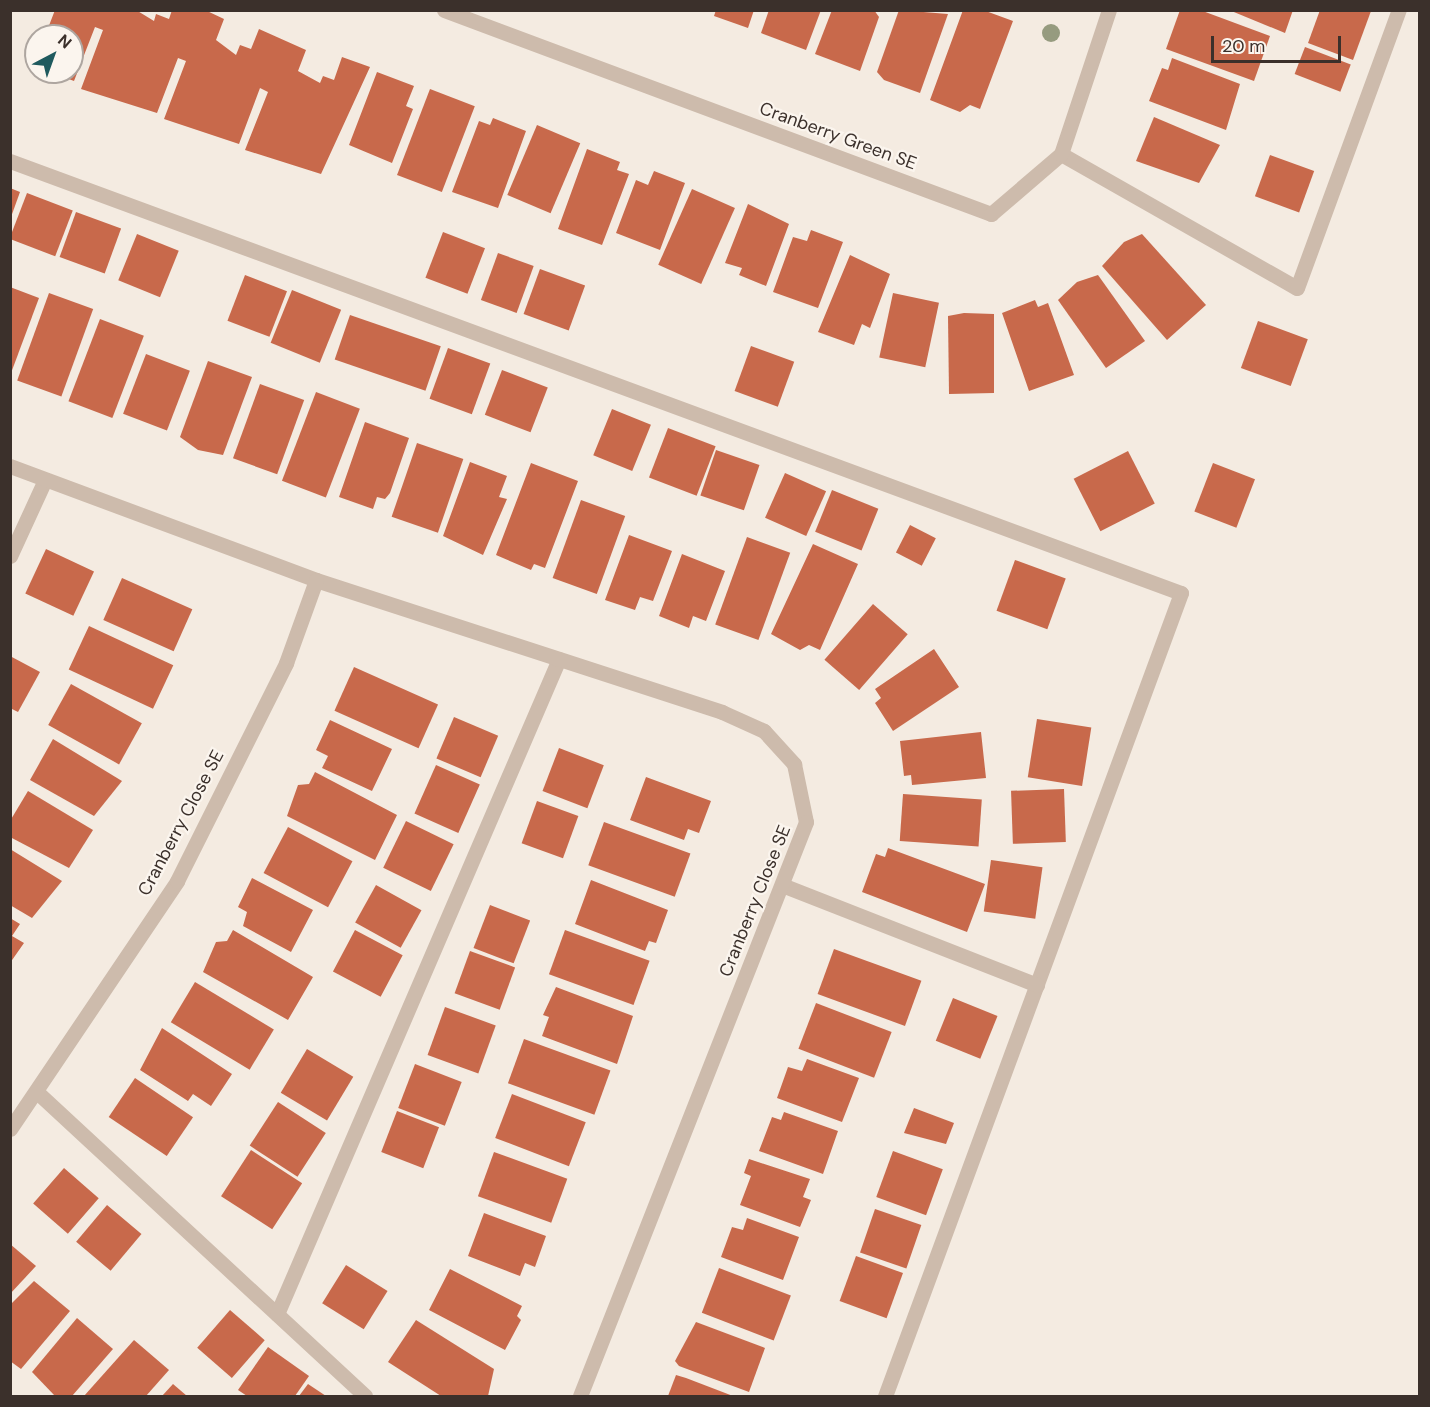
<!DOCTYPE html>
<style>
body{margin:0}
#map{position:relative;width:1430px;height:1407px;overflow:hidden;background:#f4ebe1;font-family:"DM Sans",sans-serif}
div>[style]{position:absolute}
.building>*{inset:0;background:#c8694b;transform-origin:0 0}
.service>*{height:15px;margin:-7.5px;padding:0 7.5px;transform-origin:7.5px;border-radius:7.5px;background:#cdbbac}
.minor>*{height:15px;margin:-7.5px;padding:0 7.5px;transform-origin:7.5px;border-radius:7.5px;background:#cdbbac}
.trees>*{width:18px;height:18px;margin:-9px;border-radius:50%;background:#969b7f}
span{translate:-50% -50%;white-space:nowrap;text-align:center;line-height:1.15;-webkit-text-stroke:4.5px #fbf5ee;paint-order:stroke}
.street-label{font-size:18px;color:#3b302b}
.frame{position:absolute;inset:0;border:12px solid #3b302b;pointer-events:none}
.north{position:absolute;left:24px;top:24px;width:60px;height:60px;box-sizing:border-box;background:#fbf5ee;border:2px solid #aea6a0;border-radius:50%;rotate:41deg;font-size:16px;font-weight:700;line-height:24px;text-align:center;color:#3b302b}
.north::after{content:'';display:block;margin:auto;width:21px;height:27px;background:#1f5a5e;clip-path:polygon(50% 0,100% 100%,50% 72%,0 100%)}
.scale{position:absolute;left:1211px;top:36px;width:130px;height:27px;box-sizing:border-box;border:3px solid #3b302b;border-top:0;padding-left:8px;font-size:18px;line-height:21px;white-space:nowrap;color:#3b302b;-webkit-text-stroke:4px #fbf5ee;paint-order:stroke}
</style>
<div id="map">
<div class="building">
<i style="clip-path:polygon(55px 10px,136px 10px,154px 21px,156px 14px,169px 19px,172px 10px,205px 10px,224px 19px,216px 40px,236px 55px,240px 45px,251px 49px,259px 29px,306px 50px,298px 71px,320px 83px,323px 76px,334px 80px,342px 57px,370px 67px,321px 174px,245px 150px,268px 92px,260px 88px,239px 144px,164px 119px,186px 61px,178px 58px,157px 113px,81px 89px,103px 30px,95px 27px,74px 81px,50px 72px,72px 72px,72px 36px,45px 36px)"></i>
<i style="clip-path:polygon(716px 10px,754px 10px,748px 28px,714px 16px)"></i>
<i style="clip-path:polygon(769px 10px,821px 10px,806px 50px,761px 33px)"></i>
<i style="clip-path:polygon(832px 10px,874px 10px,879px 17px,860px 71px,815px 54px)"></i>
<i style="clip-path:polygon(899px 10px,948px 14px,920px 93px,884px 80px,877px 72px)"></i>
<i style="clip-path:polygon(963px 10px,983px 10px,1013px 21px,980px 109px,970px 105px,960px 112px,930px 100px)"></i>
<i style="clip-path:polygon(1180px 10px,1200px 10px,1270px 36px,1254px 81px,1166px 49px)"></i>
<i style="clip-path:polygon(1229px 10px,1293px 10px,1285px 33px)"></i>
<i style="clip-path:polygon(1320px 10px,1371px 11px,1353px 60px,1308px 43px)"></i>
<i style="left:1305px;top:47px;width:49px;height:29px;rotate:21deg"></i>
<i style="clip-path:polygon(1172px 58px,1240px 84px,1226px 130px,1149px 101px,1162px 68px,1168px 70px)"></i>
<i style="clip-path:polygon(377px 72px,414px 86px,406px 106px,413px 109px,392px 163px,349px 145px)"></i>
<i style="left:430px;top:89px;width:48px;height:92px;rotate:21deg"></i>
<i style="clip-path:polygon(1154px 117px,1220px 145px,1199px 183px,1136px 161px)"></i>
<i style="clip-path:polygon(493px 118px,526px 131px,498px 208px,452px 192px,479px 121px,490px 125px)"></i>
<i style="left:537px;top:125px;width:47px;height:76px;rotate:23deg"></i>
<i style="clip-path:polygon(587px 149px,620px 162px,617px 170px,629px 174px,602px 245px,558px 229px)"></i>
<i style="left:1270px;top:155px;width:47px;height:44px;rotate:20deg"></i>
<i style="clip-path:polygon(654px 171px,685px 183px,660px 250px,616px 233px,636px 180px,648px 185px)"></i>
<i style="clip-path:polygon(10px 188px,20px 192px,11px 217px,10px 217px)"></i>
<i style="left:692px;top:189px;width:47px;height:83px;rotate:24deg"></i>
<i style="left:27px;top:193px;width:49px;height:49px;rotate:21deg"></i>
<i style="clip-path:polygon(748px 204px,789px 224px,766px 286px,739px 275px,742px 268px,725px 263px)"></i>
<i style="left:76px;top:212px;width:48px;height:48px;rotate:20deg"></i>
<i style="clip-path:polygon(811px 230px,843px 242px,818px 308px,773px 292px,793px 237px,807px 241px)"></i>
<i style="left:443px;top:232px;width:45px;height:49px;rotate:21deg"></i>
<i style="left:137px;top:234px;width:45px;height:50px;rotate:22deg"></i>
<i style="clip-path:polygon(1142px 234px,1206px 305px,1167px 340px,1102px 266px,1124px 242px)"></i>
<i style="left:498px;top:253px;width:38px;height:50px;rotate:20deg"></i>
<i style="clip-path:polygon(850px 255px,890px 274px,870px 328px,862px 324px,854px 345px,818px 332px)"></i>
<i style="left:540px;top:269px;width:48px;height:48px;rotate:20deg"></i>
<i style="left:245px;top:275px;width:45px;height:49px;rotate:21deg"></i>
<i style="clip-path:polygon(1098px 275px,1145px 341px,1106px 368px,1058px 300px,1077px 282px)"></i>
<i style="clip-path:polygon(10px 287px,39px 298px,11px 373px,10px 373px)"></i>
<i style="left:292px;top:290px;width:53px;height:57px;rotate:22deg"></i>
<i style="left:49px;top:293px;width:47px;height:93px;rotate:20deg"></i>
<i style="left:893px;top:293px;width:47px;height:66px;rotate:12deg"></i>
<i style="clip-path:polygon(1035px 300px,1038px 307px,1048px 303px,1074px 375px,1029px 391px,1002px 313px)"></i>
<i style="clip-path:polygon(964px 313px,994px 314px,994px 393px,949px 394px,948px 316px)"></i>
<i style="left:350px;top:315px;width:96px;height:47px;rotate:19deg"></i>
<i style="left:100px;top:319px;width:47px;height:88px;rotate:21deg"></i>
<i style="left:1258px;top:321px;width:53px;height:50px;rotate:20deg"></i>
<i style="left:751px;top:346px;width:46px;height:48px;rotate:20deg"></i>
<i style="left:448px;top:348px;width:45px;height:54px;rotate:20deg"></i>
<i style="left:146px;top:354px;width:47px;height:64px;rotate:21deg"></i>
<i style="clip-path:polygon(208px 361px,252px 377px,223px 455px,198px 450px,180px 437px)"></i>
<i style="left:502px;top:370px;width:49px;height:48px;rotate:21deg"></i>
<i style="left:260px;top:384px;width:47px;height:79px;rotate:20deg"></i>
<i style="left:316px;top:392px;width:47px;height:95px;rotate:21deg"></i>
<i style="left:612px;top:409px;width:42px;height:50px;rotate:22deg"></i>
<i style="clip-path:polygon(365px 422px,409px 438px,390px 493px,385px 499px,377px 497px,373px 509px,339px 497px)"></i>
<i style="left:668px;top:428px;width:51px;height:53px;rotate:21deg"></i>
<i style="left:417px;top:443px;width:49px;height:78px;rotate:19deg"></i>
<i style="left:716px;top:450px;width:46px;height:48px;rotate:19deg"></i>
<i style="left:1128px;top:451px;width:59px;height:61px;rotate:63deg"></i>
<i style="clip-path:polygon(470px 462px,507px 476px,499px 497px,507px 499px,483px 555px,443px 536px)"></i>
<i style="clip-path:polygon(531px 463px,578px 481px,545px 568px,534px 564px,531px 570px,496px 555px)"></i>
<i style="left:1213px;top:463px;width:45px;height:52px;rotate:21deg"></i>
<i style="left:785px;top:473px;width:45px;height:49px;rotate:24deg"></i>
<i style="left:832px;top:490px;width:50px;height:45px;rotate:22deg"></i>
<i style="left:581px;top:500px;width:47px;height:83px;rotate:20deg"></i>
<i style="left:910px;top:525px;width:29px;height:31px;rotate:27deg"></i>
<i style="clip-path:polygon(629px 535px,672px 551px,653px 601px,640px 597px,635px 610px,605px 600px)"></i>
<i style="left:747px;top:537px;width:46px;height:93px;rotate:20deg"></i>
<i style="clip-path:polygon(813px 544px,858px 564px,820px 650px,809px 645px,800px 650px,771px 634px)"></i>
<i style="left:46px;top:549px;width:53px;height:49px;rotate:25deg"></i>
<i style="clip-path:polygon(682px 554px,725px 571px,706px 621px,693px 616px,689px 628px,659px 616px)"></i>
<i style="left:1015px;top:560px;width:54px;height:54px;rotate:20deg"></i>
<i style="left:122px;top:578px;width:77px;height:46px;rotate:24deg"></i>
<i style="left:873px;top:604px;width:46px;height:74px;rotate:41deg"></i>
<i style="left:89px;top:626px;width:93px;height:48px;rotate:25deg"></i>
<i style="clip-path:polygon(934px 649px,959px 687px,893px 731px,875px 703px,881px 698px,875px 689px)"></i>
<i style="clip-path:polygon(10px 656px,40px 672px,18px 712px,10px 708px)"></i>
<i style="left:354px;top:667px;width:92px;height:48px;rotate:24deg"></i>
<i style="left:71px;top:684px;width:81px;height:47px;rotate:29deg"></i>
<i style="left:454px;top:717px;width:48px;height:45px;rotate:23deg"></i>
<i style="left:1037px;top:719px;width:55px;height:59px;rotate:9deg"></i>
<i style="clip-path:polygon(330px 720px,392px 749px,372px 791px,322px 768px,328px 756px,316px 750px)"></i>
<i style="clip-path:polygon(981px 732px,986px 778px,912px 785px,911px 775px,904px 776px,900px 741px)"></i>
<i style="clip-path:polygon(53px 739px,122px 781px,94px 816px,30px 780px)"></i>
<i style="left:559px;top:748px;width:48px;height:46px;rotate:21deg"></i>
<i style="left:436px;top:765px;width:48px;height:53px;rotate:24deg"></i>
<i style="clip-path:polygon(315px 772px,397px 815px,375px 860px,287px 816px,298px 785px,309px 784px)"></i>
<i style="clip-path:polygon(646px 777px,711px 801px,699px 833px,688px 829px,684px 840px,630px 820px)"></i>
<i style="left:1064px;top:789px;width:53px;height:53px;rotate:88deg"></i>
<i style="clip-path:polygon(28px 791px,93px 830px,69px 868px,10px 837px,10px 821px)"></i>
<i style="left:903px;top:794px;width:79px;height:47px;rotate:4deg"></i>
<i style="left:537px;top:801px;width:44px;height:45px;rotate:20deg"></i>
<i style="left:406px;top:821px;width:53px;height:52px;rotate:26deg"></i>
<i style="left:604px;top:822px;width:92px;height:46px;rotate:20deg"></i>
<i style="left:288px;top:827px;width:73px;height:52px;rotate:28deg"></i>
<i style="clip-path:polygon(888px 848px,985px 884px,967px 932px,862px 892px,876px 854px,885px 857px)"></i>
<i style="clip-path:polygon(10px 849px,62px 881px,32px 918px,10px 905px)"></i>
<i style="left:991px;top:860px;width:52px;height:52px;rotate:8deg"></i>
<i style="clip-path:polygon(252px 878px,313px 910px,291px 952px,243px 926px,247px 912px,238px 907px)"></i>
<i style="clip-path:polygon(591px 880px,668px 910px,656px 943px,649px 941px,645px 951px,575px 924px)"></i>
<i style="left:376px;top:885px;width:52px;height:43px;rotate:29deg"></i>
<i style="left:490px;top:905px;width:43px;height:46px;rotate:21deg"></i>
<i style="clip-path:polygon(10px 918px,20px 924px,12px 936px,24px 943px,10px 963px)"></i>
<i style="clip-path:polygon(233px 930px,313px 977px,288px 1020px,203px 972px,216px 942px,227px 941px)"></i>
<i style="left:355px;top:930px;width:54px;height:47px;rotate:28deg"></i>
<i style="left:565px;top:930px;width:90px;height:47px;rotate:20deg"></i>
<i style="left:834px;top:949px;width:93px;height:48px;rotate:20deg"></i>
<i style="left:470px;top:951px;width:48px;height:45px;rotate:20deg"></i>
<i style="left:195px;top:982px;width:92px;height:47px;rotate:31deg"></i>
<i style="clip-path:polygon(556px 987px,633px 1016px,617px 1064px,542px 1036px,549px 1017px,543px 1015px)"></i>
<i style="left:953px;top:998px;width:48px;height:46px;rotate:22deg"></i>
<i style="left:816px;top:1003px;width:81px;height:49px;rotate:21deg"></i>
<i style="left:445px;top:1007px;width:54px;height:51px;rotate:20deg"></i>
<i style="clip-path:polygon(162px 1028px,232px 1074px,211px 1106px,193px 1094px,188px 1101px,140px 1070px)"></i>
<i style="left:524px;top:1039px;width:92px;height:47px;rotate:20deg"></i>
<i style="left:307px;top:1049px;width:54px;height:51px;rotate:31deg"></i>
<i style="clip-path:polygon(807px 1059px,859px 1078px,842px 1122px,777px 1098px,788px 1067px,802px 1071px)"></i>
<i style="left:415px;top:1064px;width:50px;height:47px;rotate:21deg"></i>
<i style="left:135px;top:1078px;width:70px;height:47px;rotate:34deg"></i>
<i style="left:512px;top:1094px;width:79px;height:47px;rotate:21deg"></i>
<i style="left:278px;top:1102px;width:57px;height:52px;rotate:33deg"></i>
<i style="clip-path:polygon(914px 1108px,954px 1123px,946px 1144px,904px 1133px)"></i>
<i style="left:397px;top:1111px;width:45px;height:44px;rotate:21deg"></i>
<i style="clip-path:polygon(784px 1112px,838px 1131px,823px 1174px,759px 1151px,772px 1117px,781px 1120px)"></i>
<i style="left:251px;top:1150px;width:61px;height:55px;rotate:33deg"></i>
<i style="left:893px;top:1151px;width:53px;height:49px;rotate:20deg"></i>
<i style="left:494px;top:1152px;width:78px;height:47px;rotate:20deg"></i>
<i style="clip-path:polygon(749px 1159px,810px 1179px,803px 1197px,811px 1200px,800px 1227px,740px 1205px,751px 1176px,744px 1173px)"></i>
<i style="left:64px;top:1168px;width:46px;height:47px;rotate:41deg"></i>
<i style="left:107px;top:1205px;width:45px;height:48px;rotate:40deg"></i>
<i style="left:875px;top:1209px;width:49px;height:46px;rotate:19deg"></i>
<i style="clip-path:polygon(484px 1213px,546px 1236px,535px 1267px,525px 1263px,520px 1276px,468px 1256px)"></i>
<i style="clip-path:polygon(747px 1218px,799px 1237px,783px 1280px,721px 1257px,732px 1227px,743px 1230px)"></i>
<i style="clip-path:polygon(10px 1244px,36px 1266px,10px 1294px)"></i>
<i style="left:856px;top:1256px;width:50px;height:48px;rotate:20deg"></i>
<i style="left:346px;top:1265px;width:49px;height:45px;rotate:32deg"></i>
<i style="left:719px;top:1268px;width:77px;height:48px;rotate:21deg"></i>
<i style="clip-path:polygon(450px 1269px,522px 1306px,517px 1316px,521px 1320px,505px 1350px,429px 1310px)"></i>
<i style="clip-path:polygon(34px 1281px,70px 1311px,21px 1369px,10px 1361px,10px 1305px)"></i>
<i style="left:230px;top:1310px;width:46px;height:50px;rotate:41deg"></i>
<i style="clip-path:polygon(77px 1318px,113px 1349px,72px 1396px,55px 1396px,32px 1372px)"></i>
<i style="clip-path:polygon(416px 1320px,494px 1369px,488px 1396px,441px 1396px,388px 1362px)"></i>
<i style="clip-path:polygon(696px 1322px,765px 1348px,749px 1392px,679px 1366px,675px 1361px)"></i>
<i style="clip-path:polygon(134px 1340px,169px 1370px,146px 1396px,84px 1396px)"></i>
<i style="clip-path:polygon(268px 1347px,309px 1376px,295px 1396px,247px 1396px,238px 1390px)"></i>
<i style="clip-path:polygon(676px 1375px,686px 1378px,733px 1396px,668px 1396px)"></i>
<i style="clip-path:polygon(173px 1384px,187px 1396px,162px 1396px)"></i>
<i style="clip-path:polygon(308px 1384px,326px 1396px,299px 1396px)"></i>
</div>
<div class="service">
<i style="left:1061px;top:154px;width:271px;rotate:29.6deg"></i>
<i style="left:1297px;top:288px;width:296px;rotate:-69.9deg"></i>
<i style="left:10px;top:161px;width:1248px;rotate:20.25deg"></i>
<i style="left:1181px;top:593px;width:856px;rotate:110.23deg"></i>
<i style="left:10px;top:556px;width:84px;rotate:-65.3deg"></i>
<i style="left:782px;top:885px;width:274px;rotate:21.4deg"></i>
<i style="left:38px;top:1093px;width:446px;rotate:42.8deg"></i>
<i style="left:277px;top:1314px;width:713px;rotate:-66.71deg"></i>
</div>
<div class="minor">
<i style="left:444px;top:10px;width:584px;rotate:20.45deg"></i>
<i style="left:991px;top:214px;width:92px;rotate:-40.6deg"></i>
<i style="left:1061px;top:154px;width:152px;rotate:-71.6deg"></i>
<i style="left:10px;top:466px;width:327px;rotate:20.4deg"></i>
<i style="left:316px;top:580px;width:427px;rotate:18deg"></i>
<i style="left:722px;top:712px;width:46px;rotate:24.3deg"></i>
<i style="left:764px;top:731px;width:45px;rotate:47.7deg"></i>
<i style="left:794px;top:764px;width:59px;rotate:78.3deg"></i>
<i style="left:806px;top:822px;width:617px;rotate:111.49deg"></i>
<i style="left:10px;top:1129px;width:299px;rotate:-56deg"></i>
<i style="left:177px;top:881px;width:244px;rotate:-63.4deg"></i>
<i style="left:286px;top:663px;width:88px;rotate:-70.1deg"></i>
</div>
<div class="trees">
<i style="left:1051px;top:33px"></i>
</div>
<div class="street-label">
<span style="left:838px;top:136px;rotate:20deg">Cranberry Green SE</span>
<span style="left:181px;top:823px;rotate:-62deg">Cranberry Close SE</span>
<span style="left:755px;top:901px;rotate:-68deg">Cranberry Close SE</span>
</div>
<div class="frame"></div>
<div class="north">N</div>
<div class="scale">20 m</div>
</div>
